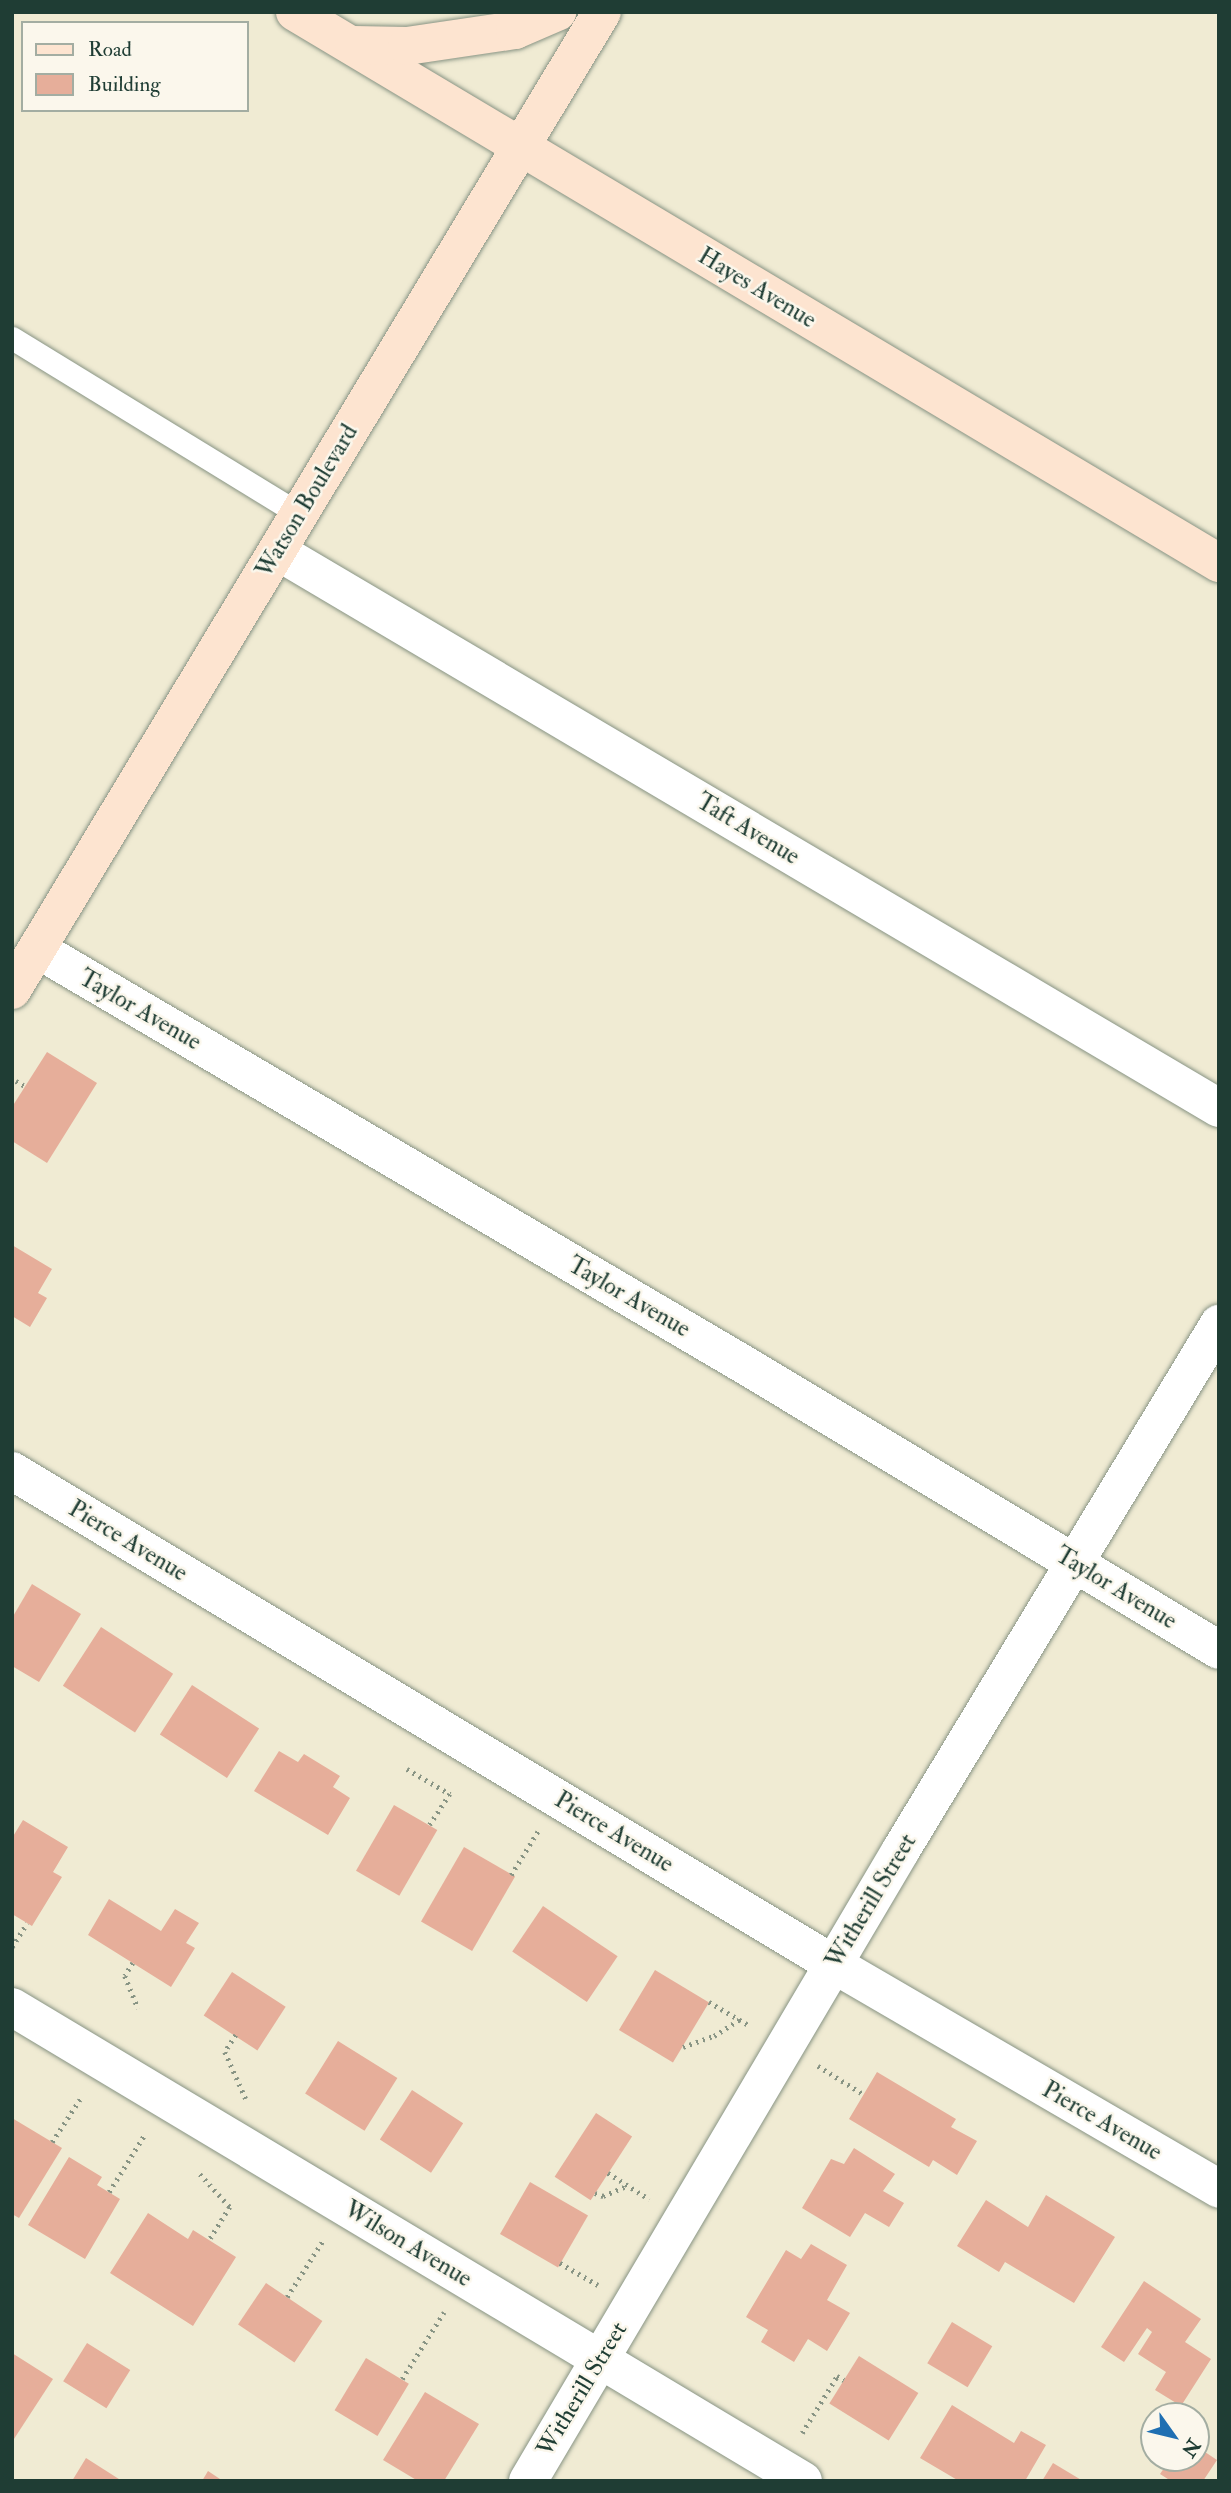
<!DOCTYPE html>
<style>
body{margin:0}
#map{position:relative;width:1231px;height:2493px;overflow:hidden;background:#f0ebd3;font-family:"IM FELL Double Pica",serif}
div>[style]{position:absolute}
.building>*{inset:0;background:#e6ae9a;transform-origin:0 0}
.path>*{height:4.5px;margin-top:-2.25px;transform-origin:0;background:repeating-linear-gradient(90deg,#889484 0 2px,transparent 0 7px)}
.roads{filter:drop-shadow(0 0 2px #889484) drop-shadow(0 0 2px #889484)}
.lane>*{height:23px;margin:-11.5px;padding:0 11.5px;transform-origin:11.5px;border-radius:11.5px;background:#fff}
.street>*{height:38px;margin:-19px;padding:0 19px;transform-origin:19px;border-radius:19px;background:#fff}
.secondary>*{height:38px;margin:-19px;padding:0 19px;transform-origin:19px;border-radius:19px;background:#fde4d0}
span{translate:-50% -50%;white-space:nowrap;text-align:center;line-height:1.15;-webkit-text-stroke:5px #fbf7ec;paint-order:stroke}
.street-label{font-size:24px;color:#1f3d34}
.frame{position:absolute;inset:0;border:14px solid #1f3d34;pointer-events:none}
.legend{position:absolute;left:21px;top:21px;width:228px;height:91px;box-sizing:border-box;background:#fbf7ec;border:2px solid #a3ada2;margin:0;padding:9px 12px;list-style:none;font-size:21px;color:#1f3d34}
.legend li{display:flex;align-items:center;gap:14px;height:35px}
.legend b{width:35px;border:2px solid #a3ada2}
.north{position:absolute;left:1140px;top:2402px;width:70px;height:70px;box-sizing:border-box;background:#fbf7ec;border:2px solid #a3ada2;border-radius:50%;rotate:124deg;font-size:19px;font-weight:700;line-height:28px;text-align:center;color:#1f3d34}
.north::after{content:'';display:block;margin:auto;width:24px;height:32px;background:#1f6fb2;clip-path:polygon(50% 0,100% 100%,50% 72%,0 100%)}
</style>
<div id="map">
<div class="building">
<i style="clip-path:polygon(47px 1052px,97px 1083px,47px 1163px,12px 1141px,12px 1107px)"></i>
<i style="clip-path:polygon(12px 1245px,52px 1269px,38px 1293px,47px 1298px,30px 1327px,12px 1316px)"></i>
<i style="clip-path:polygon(32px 1584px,81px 1614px,39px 1682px,12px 1666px,12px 1618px)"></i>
<i style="left:101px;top:1627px;width:86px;height:70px;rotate:33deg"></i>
<i style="left:192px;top:1685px;width:80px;height:59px;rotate:33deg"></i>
<i style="clip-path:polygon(279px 1751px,298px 1762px,304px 1754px,340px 1776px,333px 1787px,350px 1798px,328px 1835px,254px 1791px)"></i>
<i style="left:394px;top:1805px;width:50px;height:76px;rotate:30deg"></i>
<i style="clip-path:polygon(23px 1820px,68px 1847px,53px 1872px,62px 1877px,32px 1926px,12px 1914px,12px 1838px)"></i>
<i style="left:464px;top:1847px;width:59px;height:86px;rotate:30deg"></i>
<i style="clip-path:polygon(109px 1899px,161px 1931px,175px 1909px,199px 1923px,186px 1943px,195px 1948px,171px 1987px,88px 1935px)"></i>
<i style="left:543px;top:1906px;width:90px;height:55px;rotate:34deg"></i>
<i style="left:655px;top:1970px;width:63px;height:70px;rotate:31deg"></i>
<i style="left:232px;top:1972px;width:64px;height:52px;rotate:33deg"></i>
<i style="left:338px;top:2041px;width:70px;height:62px;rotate:32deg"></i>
<i style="clip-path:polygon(877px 2072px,956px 2119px,951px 2127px,977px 2141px,957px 2175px,933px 2160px,929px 2167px,849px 2119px)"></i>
<i style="left:412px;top:2090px;width:61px;height:59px;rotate:33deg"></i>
<i style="left:596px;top:2113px;width:43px;height:76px;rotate:33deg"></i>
<i style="clip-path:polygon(12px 2118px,62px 2148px,19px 2218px,12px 2214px)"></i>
<i style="clip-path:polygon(854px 2148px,895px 2174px,883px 2191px,904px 2203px,889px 2227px,865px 2213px,850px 2237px,802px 2208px,831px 2159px,844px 2164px)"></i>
<i style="clip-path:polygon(69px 2157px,102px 2177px,97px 2185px,120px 2199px,85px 2259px,28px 2225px)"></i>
<i style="left:530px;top:2182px;width:67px;height:60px;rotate:30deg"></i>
<i style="clip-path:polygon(1046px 2195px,1115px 2237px,1074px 2303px,1005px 2262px,999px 2272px,957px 2246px,986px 2200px,1028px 2227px)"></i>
<i style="clip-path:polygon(148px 2213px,188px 2239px,193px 2230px,236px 2257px,193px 2326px,110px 2273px)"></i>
<i style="clip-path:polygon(811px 2244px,847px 2265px,827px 2300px,850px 2313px,827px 2351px,808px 2339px,794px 2362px,761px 2342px,768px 2330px,746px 2317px,786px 2250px,801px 2259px)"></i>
<i style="clip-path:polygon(1144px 2281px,1201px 2319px,1185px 2342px,1211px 2359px,1181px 2406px,1155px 2390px,1166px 2372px,1138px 2354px,1152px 2332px,1147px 2328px,1124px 2362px,1101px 2347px)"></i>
<i style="left:266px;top:2283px;width:68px;height:50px;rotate:34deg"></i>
<i style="left:952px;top:2322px;width:47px;height:48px;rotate:31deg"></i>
<i style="left:87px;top:2343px;width:51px;height:45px;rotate:32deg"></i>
<i style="clip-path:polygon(12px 2353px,53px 2379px,12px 2442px)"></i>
<i style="left:859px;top:2356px;width:70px;height:56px;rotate:32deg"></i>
<i style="left:366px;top:2358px;width:50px;height:61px;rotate:31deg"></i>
<i style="clip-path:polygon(425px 2392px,479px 2424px,444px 2481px,418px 2481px,383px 2460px)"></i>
<i style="clip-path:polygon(952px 2405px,1014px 2443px,1021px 2431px,1046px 2445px,1025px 2481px,959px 2481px,920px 2458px)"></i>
<i style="clip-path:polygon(1196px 2446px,1217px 2460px,1203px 2481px,1171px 2481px,1160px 2474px,1171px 2458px,1196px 2458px)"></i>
<i style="clip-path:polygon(86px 2458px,122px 2481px,72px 2481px)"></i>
<i style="clip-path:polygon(1053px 2463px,1083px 2481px,1042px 2481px)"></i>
<i style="clip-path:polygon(208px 2471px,223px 2481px,202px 2481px)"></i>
</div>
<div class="path">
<i style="left:16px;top:1081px;width:10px;rotate:29deg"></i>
<i style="left:407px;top:1769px;width:50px;rotate:30.2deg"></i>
<i style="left:450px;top:1794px;width:37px;rotate:123deg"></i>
<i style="left:511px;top:1875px;width:52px;rotate:-58.5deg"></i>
<i style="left:12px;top:1947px;width:28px;rotate:-58deg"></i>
<i style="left:133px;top:1963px;width:15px;rotate:122deg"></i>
<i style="left:125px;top:1976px;width:35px;rotate:68deg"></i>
<i style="left:709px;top:2002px;width:48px;rotate:30.3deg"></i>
<i style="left:236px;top:2035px;width:20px;rotate:123deg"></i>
<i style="left:225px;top:2052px;width:51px;rotate:65.9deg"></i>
<i style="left:683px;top:2047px;width:33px;rotate:-20deg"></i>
<i style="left:714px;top:2036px;width:30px;rotate:-33deg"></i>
<i style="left:818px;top:2066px;width:53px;rotate:31.9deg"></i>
<i style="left:52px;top:2142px;width:55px;rotate:-56.9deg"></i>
<i style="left:608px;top:2173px;width:49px;rotate:32.4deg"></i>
<i style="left:200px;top:2174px;width:45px;rotate:47.7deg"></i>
<i style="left:230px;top:2207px;width:39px;rotate:122deg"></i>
<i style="left:109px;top:2192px;width:68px;rotate:-58.2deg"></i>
<i style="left:595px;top:2193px;width:9px;rotate:21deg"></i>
<i style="left:603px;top:2196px;width:26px;rotate:-23deg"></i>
<i style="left:560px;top:2263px;width:44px;rotate:30.1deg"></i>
<i style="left:287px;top:2297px;width:69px;rotate:-57.5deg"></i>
<i style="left:402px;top:2379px;width:79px;rotate:-57.9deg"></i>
<i style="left:802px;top:2433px;width:67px;rotate:-58.4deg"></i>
<i style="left:837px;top:2376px;width:8px;rotate:30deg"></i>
</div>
<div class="roads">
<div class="lane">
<i style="left:12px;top:338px;width:337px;rotate:31.5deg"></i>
</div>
<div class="street">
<i style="left:277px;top:551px;width:1094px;rotate:30.6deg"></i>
<i style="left:37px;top:949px;width:825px;rotate:30.45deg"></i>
<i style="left:748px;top:1367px;width:549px;rotate:31deg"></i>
<i style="left:12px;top:1471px;width:958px;rotate:30.98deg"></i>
<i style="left:833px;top:1964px;width:447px;rotate:30.2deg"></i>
<i style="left:12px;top:2007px;width:922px;rotate:30.93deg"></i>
<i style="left:528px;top:2481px;width:733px;rotate:-59.41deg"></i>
<i style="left:901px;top:1850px;width:615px;rotate:-58.84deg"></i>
</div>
<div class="secondary">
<i style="left:295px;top:12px;width:1076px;rotate:30.81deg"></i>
<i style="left:354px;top:45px;width:53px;rotate:1.1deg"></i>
<i style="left:407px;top:46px;width:109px;rotate:-8.4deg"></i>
<i style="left:515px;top:30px;width:46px;rotate:-23.2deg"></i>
<i style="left:12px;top:990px;width:1142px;rotate:-58.9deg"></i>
</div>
</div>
<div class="street-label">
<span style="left:757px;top:288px;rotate:31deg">Hayes Avenue</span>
<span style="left:307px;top:501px;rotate:-59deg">Watson Boulevard</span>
<span style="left:748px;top:829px;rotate:31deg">Taft Avenue</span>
<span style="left:140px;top:1010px;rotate:30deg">Taylor Avenue</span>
<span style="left:629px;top:1297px;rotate:30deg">Taylor Avenue</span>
<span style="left:128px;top:1541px;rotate:31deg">Pierce Avenue</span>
<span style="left:1116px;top:1588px;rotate:31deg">Taylor Avenue</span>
<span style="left:614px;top:1832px;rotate:31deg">Pierce Avenue</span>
<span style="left:871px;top:1901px;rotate:-59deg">Witherill Street</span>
<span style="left:1102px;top:2121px;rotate:30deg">Pierce Avenue</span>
<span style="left:408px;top:2244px;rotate:31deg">Wilson Avenue</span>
<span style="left:582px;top:2389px;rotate:-59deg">Witherill Street</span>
</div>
<div class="frame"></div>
<ul class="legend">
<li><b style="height:9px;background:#fde4d0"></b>Road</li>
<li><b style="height:19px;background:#e6ae9a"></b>Building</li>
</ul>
<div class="north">N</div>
</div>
